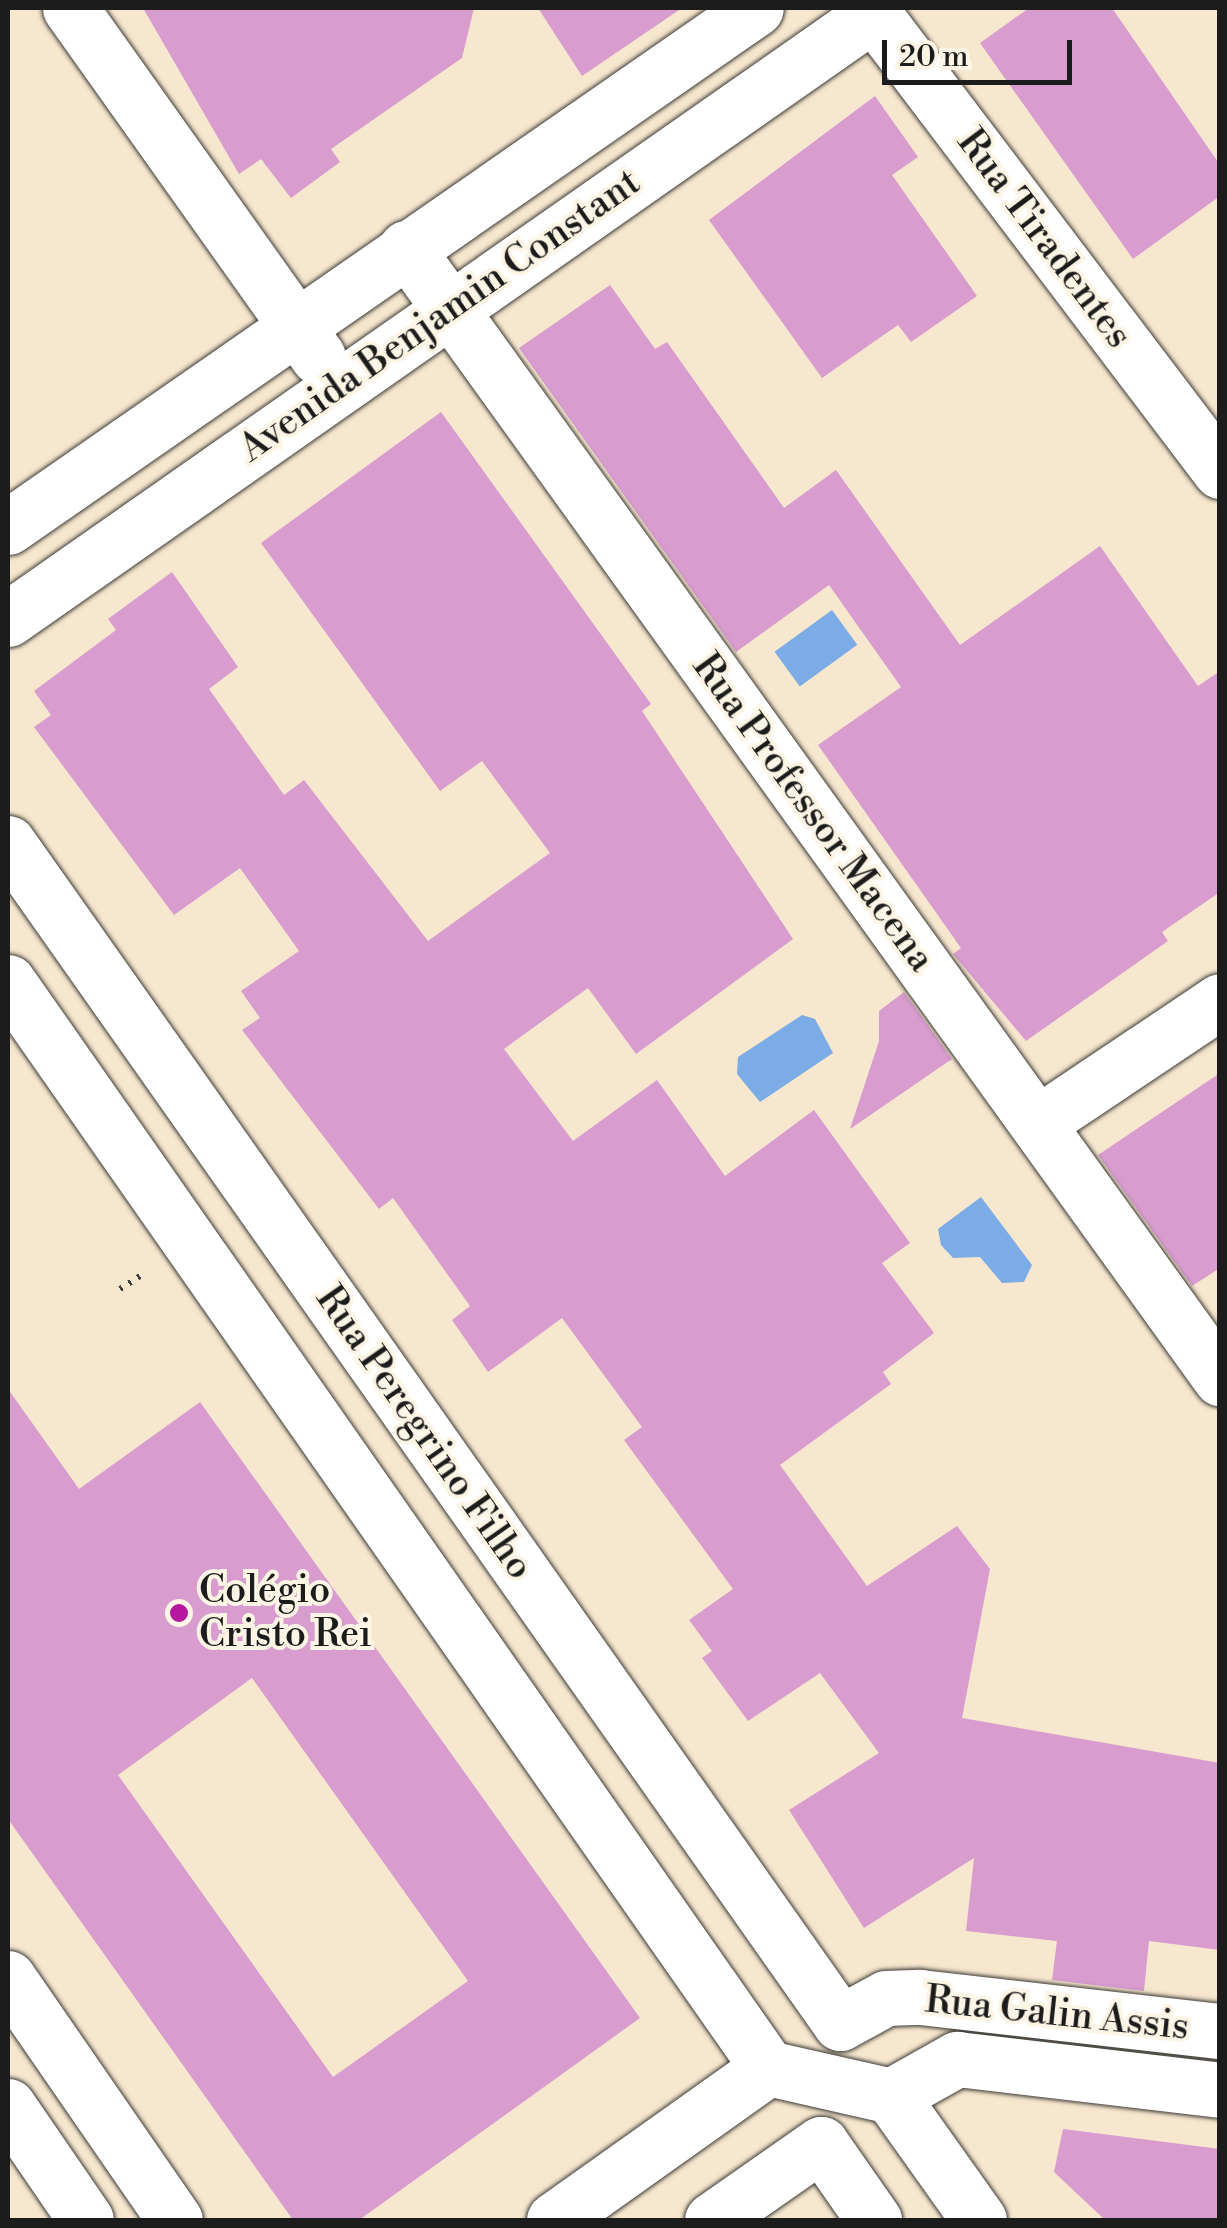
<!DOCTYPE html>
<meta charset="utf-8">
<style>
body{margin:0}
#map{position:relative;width:1227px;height:2228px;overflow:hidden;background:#f6e7ce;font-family:"Libre Bodoni",serif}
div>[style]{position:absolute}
.water>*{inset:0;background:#7bace6;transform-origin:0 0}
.building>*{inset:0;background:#d89ccf}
.path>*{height:6px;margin-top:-3px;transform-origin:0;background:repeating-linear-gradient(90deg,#3d3a37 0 2.5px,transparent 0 10.5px)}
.roads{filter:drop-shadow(0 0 2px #3d3a37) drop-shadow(0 0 2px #3d3a37)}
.street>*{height:55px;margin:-27.5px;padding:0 27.5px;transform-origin:27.5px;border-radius:27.5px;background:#fff}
.dots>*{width:28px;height:28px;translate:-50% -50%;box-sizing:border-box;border:5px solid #fcf5e5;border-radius:50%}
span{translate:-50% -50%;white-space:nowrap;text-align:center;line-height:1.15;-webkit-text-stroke:8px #fcf5e5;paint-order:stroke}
.street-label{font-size:38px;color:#1c1c1c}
.poi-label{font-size:38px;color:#1c1c1c}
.left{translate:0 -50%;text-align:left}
.frame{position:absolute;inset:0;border:10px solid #1c1c1c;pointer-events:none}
.scale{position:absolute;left:882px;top:40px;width:190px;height:45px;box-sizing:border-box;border:5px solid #1c1c1c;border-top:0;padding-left:12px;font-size:30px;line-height:35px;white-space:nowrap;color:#1c1c1c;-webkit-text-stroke:8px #fcf5e5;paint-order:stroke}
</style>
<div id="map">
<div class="water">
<i style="left:832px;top:610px;width:43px;height:71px;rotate:54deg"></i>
<i style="clip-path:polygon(802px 1015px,815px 1019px,833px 1053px,760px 1102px,737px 1074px,738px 1057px)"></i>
<i style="clip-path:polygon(981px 1197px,1032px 1265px,1024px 1282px,1002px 1283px,980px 1257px,953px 1258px,941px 1245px,938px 1229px)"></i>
</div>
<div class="building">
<i style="clip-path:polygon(143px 8px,474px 8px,462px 58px,331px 149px,340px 162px,291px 198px,261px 159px,239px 174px)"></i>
<i style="clip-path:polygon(538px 8px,682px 8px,582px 76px)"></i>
<i style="clip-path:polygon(1029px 8px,1112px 8px,1220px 165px,1220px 196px,1133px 259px,980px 43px)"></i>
<i style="clip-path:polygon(875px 96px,918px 157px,892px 175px,977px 296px,911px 342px,898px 325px,822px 378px,709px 220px)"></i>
<i style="clip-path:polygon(610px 285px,655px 349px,667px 342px,784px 508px,836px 470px,960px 645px,1100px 546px,1198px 686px,1220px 671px,1220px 892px,1162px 932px,1168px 941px,1026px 1041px,953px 954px,961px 948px,818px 745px,901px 687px,829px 585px,736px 652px,519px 348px)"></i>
<i style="clip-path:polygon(441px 412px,651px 704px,642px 711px,793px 939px,636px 1054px,588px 988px,504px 1049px,573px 1141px,657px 1080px,725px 1176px,814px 1110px,910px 1243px,882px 1263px,934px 1333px,883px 1372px,891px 1384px,780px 1465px,867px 1586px,957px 1526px,990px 1569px,962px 1718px,1220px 1763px,1220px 1950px,1149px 1941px,1144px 1991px,1052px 1980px,1057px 1941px,966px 1931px,974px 1858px,864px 1928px,789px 1810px,879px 1753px,820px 1673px,748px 1721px,702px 1658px,712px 1651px,689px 1620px,733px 1589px,624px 1440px,642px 1427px,562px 1318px,488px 1372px,452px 1320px,470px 1306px,393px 1198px,379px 1209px,242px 1030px,260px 1018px,241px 991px,299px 951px,240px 868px,174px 915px,34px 727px,51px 715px,34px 691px,116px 630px,108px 619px,172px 572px,238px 667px,209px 689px,284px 795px,304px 780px,428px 941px,550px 853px,482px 761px,440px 791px,261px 543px)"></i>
<i style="clip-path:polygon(904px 992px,952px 1059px,850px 1129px,879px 1041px,879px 1011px)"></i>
<i style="clip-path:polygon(1220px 1073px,1220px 1268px,1192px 1286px,1098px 1155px)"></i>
<i style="clip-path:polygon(evenodd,8px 1389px,79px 1489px,200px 1402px,640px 2018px,359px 2220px,293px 2220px,8px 1819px,8px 1389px,252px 1678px,468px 1981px,333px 2077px,118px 1775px,252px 1678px)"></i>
<i style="clip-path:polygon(1063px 2129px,1220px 2149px,1220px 2220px,1105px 2220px,1054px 2172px)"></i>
</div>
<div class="path">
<i style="left:120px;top:1289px;width:24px;rotate:-33deg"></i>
</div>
<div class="roads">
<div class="street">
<i style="left:70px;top:8px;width:428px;rotate:54.6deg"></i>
<i style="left:869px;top:8px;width:581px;rotate:52.83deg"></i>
<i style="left:406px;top:248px;width:1393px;rotate:54.23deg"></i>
<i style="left:8px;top:527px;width:910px;rotate:-34.75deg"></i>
<i style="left:8px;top:619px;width:1056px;rotate:-34.97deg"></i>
<i style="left:8px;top:843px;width:1444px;rotate:54.81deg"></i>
<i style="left:8px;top:982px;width:1326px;rotate:55.02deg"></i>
<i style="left:1038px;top:1123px;width:219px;rotate:-33.8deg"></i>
<i style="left:8px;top:1978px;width:294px;rotate:55.4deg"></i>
<i style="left:840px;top:2023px;width:52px;rotate:-28.5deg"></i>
<i style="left:886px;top:1998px;width:34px;rotate:-2deg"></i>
<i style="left:920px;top:1997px;width:302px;rotate:6.5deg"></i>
<i style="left:768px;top:2068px;width:126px;rotate:12.8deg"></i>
<i style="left:891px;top:2096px;width:76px;rotate:-29.3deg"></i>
<i style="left:957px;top:2059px;width:265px;rotate:6.7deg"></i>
<i style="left:891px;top:2096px;width:152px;rotate:54.6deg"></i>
<i style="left:8px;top:2106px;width:138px;rotate:55.6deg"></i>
<i style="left:821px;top:2144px;width:93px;rotate:55.1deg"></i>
<i style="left:554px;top:2220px;width:262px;rotate:-35.4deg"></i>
<i style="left:712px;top:2220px;width:133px;rotate:-34.9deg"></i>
</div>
</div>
<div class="dots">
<i style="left:179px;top:1613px;background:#b5179e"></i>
</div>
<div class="street-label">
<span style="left:1044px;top:239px;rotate:53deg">Rua Tiradentes</span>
<span style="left:440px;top:316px;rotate:-35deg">Avenida Benjamin Constant</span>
<span style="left:813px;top:813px;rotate:54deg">Rua Professor Macena</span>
<span style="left:424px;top:1433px;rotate:55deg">Rua Peregrino Filho</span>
<span style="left:1057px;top:2014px;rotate:6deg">Rua Galin Assis</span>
</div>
<div class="poi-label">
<span class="left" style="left:199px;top:1613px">Colégio<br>Cristo Rei</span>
</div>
<div class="frame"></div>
<div class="scale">20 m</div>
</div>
